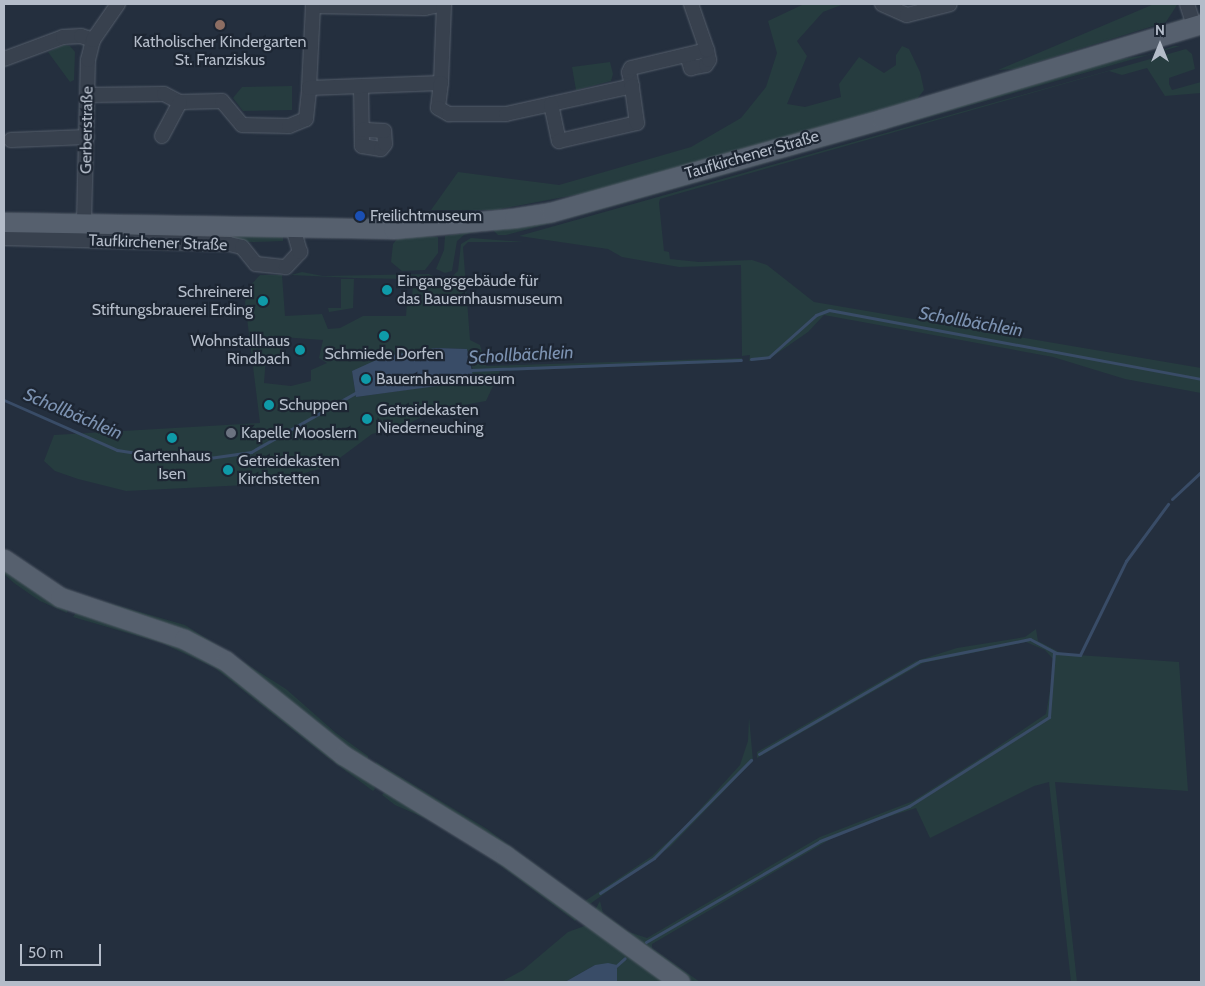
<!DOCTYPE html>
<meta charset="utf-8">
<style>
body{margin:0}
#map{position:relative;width:1205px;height:986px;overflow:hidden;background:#242f3e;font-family:Cabin,sans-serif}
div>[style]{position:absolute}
.green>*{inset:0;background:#263c3f}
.water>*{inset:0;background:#394c67}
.stream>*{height:3px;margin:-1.5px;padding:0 1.5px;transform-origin:1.5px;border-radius:1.5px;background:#394c67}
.roads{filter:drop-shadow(0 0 1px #565f6c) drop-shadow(0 0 1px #565f6c)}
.minor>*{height:14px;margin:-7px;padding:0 7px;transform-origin:7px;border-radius:7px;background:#38414e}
.major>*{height:19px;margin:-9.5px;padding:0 9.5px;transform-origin:9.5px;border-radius:9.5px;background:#56606e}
.dots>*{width:14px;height:14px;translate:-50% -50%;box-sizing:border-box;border:2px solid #1d2633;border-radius:50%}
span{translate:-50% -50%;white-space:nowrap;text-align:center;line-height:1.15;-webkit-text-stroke:4.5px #1d2633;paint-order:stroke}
.poi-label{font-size:16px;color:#b4bcc9}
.left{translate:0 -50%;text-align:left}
.right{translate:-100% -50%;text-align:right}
.street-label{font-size:16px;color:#b4bcc9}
.water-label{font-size:18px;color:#7c92b1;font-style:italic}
.frame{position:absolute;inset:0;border:5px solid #b4bcc9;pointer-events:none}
.north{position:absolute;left:1135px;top:20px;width:50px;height:50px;-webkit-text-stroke:4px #1d2633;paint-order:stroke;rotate:0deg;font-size:14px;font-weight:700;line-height:20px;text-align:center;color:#b4bcc9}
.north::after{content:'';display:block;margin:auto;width:18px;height:22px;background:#b4bcc9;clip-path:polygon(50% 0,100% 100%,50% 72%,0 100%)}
.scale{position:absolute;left:20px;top:944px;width:81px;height:22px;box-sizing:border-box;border:2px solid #b4bcc9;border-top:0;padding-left:6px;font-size:15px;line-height:18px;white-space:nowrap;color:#b4bcc9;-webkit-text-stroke:4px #1d2633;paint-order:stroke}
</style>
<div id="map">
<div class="green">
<i style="clip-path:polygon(804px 4px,844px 4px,823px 12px,797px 41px,807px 56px,787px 104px,805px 107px,841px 97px,839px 84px,859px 57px,884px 73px,896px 65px,896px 55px,902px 46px,909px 49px,920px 72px,924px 90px,917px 99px,612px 188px,495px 210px,431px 210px,458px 172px,559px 185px,691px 147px,741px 118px,766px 87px,777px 53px,768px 21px)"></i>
<i style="clip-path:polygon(1154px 4px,1177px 5px,1166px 22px,1015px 69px,998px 70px)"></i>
<i style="clip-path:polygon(64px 45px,70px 46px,75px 52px,74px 80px,70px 82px,48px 52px)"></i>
<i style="clip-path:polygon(1174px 46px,1180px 46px,592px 212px,506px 235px,498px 235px,491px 228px,1106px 61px,1147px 55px)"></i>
<i style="clip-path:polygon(1186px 49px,1192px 54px,1195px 69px,1169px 78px,1169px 84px,1172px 90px,1201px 82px,1201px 93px,1165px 96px,1147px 68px,1122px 75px,1109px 71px,684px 192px,660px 199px,659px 203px,664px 251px,669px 252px,670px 259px,699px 262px,752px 260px,767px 265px,814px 302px,1201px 368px,1201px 393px,1125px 379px,1053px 357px,824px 315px,808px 332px,769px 359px,749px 361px,750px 355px,742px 356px,741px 265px,679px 267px,622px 257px,608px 249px,519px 236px)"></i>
<i style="clip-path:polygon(610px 62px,613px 74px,611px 81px,576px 90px,572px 67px)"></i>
<i style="clip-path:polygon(292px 86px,292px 110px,243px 111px,233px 98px,242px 87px)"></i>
<i style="clip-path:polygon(481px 230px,464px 235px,457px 241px,452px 271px,445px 273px,436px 269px,444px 250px,445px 236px)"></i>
<i style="clip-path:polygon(4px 231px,283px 233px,283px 241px,253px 242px)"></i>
<i style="clip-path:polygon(409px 235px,438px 237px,438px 253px,425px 270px,402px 271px,391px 262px,393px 244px,397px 239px)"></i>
<i style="clip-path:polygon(evenodd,471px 238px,524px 242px,468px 242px,463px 247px,470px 340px,480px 345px,486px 366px,742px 358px,742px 362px,500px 371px,486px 401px,435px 410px,408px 424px,372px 434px,329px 466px,267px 484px,126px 491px,78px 479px,55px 471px,44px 461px,54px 435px,260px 423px,245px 302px,250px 286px,260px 275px,282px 275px,285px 316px,322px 314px,328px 329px,340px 328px,363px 316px,406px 316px,407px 301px,412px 301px,413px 279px,354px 278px,291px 275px,302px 272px,323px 276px,429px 274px,440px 280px,449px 279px,458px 271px,461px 244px,471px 238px,282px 337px,323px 340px,319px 358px,327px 363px,311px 370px,311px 381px,291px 386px,264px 383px,266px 356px,280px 357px,282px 337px,471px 238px,436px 348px,467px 349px,473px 370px,448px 384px,356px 397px,352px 371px,436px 348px)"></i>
<i style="clip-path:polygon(341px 279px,354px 279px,353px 308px,329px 312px,328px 308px,341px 308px)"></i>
<i style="clip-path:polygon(4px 549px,33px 572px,74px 593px,185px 625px,286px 689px,336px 733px,368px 756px,368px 763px,225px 654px,174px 629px,66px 592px,25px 569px,4px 553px)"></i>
<i style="clip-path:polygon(4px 567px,68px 609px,67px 613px,40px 601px,14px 583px,4px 574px)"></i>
<i style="clip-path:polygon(77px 611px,206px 656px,374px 783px,375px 789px,373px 791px,327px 757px,215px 668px,162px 643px,73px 617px)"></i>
<i style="clip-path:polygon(1036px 629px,1038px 641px,1063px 654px,1179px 662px,1188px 791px,1055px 782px,1077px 982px,1071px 982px,1049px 782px,1034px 786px,930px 838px,916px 808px,846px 830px,652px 944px,652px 948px,700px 982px,693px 982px,602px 920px,595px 910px,600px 901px,603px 913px,629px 932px,647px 938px,820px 837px,913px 801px,987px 754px,1046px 714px,1054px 667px,1053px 659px,1045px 650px,1026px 642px,923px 663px,757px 758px,757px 752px,916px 661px,957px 648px,1025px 637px)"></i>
<i style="clip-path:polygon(749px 717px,753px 761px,670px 847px,587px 906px,375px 767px,376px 762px,487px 829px,585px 901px,652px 856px,683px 828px,740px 765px,748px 741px)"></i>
<i style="clip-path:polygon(386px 791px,455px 829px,579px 917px,575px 921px,477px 848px,427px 819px,395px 805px,382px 795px)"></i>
<i style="clip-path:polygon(590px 924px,670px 982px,617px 982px,617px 965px,595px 965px,565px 982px,501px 982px,523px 970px,568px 932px)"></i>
</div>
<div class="water">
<i style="clip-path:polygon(436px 348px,467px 349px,473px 376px,437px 386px,356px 397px,352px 371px,385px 356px)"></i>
<i style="clip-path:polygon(608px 963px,617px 965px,617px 982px,565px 982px,595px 965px)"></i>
</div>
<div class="stream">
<i style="left:751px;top:359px;width:18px;rotate:-6deg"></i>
<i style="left:769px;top:357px;width:63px;rotate:-41.8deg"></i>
<i style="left:816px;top:315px;width:14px;rotate:-21deg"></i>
<i style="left:829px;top:310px;width:378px;rotate:10.5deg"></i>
<i style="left:471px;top:370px;width:270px;rotate:-2.1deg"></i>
<i style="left:4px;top:400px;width:124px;rotate:23.9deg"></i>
<i style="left:117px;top:450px;width:72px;rotate:8.8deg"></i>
<i style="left:188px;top:461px;width:64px;rotate:-8.1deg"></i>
<i style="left:251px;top:452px;width:122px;rotate:-29.5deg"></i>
<i style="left:1172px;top:499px;width:40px;rotate:-43deg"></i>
<i style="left:759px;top:754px;width:186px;rotate:-30deg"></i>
<i style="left:920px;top:661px;width:112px;rotate:-11.3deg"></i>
<i style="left:1030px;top:639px;width:30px;rotate:28deg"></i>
<i style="left:1056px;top:653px;width:24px;rotate:5deg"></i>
<i style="left:1080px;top:655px;width:105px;rotate:-63.9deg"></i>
<i style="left:1126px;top:561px;width:71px;rotate:-53.6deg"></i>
<i style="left:600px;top:893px;width:64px;rotate:-32.9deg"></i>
<i style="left:654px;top:858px;width:138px;rotate:-45.3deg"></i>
<i style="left:646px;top:942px;width:201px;rotate:-30.1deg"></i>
<i style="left:820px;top:841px;width:96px;rotate:-21.5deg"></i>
<i style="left:909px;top:806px;width:166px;rotate:-32.4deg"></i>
<i style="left:1049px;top:717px;width:65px;rotate:-85.6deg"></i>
<i style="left:615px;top:967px;width:13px;rotate:-42deg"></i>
</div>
<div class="roads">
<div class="minor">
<i style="left:882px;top:4px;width:27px;rotate:24deg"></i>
<i style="left:907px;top:15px;width:44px;rotate:-14.3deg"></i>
<i style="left:1187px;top:4px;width:23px;rotate:72deg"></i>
<i style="left:313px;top:6px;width:112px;rotate:1deg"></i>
<i style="left:425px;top:8px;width:19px;rotate:-12deg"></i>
<i style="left:687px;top:55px;width:14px;rotate:73deg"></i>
<i style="left:691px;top:68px;width:15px;rotate:-11deg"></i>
<i style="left:706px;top:65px;width:6px;rotate:-59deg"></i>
<i style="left:709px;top:60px;width:10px;rotate:-101deg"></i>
<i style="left:4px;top:59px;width:63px;rotate:-20.4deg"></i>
<i style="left:63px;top:37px;width:18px;rotate:-3deg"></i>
<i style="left:81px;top:36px;width:13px;rotate:18deg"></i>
<i style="left:441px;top:83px;width:79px;rotate:-87.8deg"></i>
<i style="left:361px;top:87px;width:59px;rotate:89deg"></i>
<i style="left:362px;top:146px;width:19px;rotate:9deg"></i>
<i style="left:381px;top:149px;width:6px;rotate:-51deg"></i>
<i style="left:385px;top:144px;width:13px;rotate:-94deg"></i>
<i style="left:384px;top:131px;width:22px;rotate:-177deg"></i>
<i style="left:309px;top:88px;width:82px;rotate:-87.2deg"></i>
<i style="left:88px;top:95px;width:76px;rotate:-0.8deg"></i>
<i style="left:164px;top:94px;width:18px;rotate:27deg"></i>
<i style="left:180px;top:102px;width:42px;rotate:-1.4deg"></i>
<i style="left:222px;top:101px;width:31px;rotate:50deg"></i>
<i style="left:242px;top:125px;width:47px;rotate:1.2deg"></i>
<i style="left:289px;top:126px;width:18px;rotate:-22deg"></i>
<i style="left:306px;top:119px;width:31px;rotate:-84deg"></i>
<i style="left:309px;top:88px;width:132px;rotate:-2.2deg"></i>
<i style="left:441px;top:83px;width:25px;rotate:97deg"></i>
<i style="left:438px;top:108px;width:13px;rotate:29deg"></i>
<i style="left:449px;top:114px;width:57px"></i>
<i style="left:506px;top:114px;width:129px;rotate:-12.5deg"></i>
<i style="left:632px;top:86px;width:14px;rotate:-102deg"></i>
<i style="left:629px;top:72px;width:4px;rotate:-63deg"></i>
<i style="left:631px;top:68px;width:78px;rotate:-13.3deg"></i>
<i style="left:707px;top:50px;width:49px;rotate:-109.2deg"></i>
<i style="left:551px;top:104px;width:38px;rotate:78deg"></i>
<i style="left:559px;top:141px;width:80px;rotate:-13deg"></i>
<i style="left:637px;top:123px;width:37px;rotate:-98deg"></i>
<i style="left:162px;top:136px;width:38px;rotate:-62deg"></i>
<i style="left:11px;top:140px;width:76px;rotate:-2.3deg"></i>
<i style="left:84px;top:222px;width:162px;rotate:-88.6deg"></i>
<i style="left:88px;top:60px;width:21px;rotate:-76deg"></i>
<i style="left:93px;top:40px;width:44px;rotate:-55.2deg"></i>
<i style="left:4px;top:238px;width:225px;rotate:1.5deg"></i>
<i style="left:229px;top:244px;width:13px;rotate:13deg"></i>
<i style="left:242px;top:247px;width:22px;rotate:51deg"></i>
<i style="left:256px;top:264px;width:30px;rotate:6deg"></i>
<i style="left:286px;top:267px;width:21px;rotate:-47deg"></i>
<i style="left:300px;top:252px;width:26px;rotate:-106deg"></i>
</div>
<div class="major">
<i style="left:4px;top:222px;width:389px;rotate:1deg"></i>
<i style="left:393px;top:229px;width:121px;rotate:-5.2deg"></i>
<i style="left:514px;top:218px;width:37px;rotate:-9deg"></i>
<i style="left:551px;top:212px;width:344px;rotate:-15.7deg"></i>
<i style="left:882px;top:119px;width:333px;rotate:-16.6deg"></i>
<i style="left:4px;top:559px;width:68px;rotate:34.2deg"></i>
<i style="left:60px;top:597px;width:131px;rotate:18.7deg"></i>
<i style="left:184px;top:639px;width:47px;rotate:27.6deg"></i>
<i style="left:226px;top:661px;width:150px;rotate:38.8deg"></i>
<i style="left:343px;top:755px;width:190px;rotate:31.7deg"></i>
<i style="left:505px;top:855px;width:216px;rotate:36deg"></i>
</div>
</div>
<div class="dots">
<i style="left:220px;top:25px;background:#8d6e63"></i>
<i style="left:360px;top:216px;background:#1a4fb4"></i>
<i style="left:387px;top:290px;background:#0f9aa8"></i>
<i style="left:263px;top:301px;background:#0f9aa8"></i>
<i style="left:384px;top:336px;background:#0f9aa8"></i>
<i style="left:300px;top:350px;background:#0f9aa8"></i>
<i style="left:366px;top:379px;background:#0f9aa8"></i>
<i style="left:269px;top:405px;background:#0f9aa8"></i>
<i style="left:367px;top:419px;background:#0f9aa8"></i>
<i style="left:231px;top:433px;background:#6b7280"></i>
<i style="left:172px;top:438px;background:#0f9aa8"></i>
<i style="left:228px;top:470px;background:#0f9aa8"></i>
</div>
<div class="poi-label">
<span style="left:220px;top:51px">Katholischer Kindergarten<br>St. Franziskus</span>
<span class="left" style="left:370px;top:216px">Freilichtmuseum</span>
<span class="left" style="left:397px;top:290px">Eingangsgebäude für<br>das Bauernhausmuseum</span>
<span class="right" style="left:253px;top:301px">Schreinerei<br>Stiftungsbrauerei Erding</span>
<span class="right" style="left:290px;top:350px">Wohnstallhaus<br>Rindbach</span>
<span style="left:384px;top:354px">Schmiede Dorfen</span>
<span class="left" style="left:376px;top:379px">Bauernhausmuseum</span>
<span class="left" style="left:279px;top:405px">Schuppen</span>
<span class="left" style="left:377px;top:419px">Getreidekasten<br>Niederneuching</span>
<span class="left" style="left:241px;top:433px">Kapelle Mooslern</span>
<span style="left:172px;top:465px">Gartenhaus<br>Isen</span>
<span class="left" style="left:238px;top:470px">Getreidekasten<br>Kirchstetten</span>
</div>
<div class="street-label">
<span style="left:87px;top:130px;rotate:-89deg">Gerberstraße</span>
<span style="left:752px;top:155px;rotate:-16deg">Taufkirchener Straße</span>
<span style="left:158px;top:243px;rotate:2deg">Taufkirchener Straße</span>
</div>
<div class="water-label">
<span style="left:971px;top:322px;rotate:10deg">Schollbächlein</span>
<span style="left:521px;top:355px;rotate:-3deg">Schollbächlein</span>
<span style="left:73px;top:414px;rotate:23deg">Schollbächlein</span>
</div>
<div class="frame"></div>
<div class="north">N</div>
<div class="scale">50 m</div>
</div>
